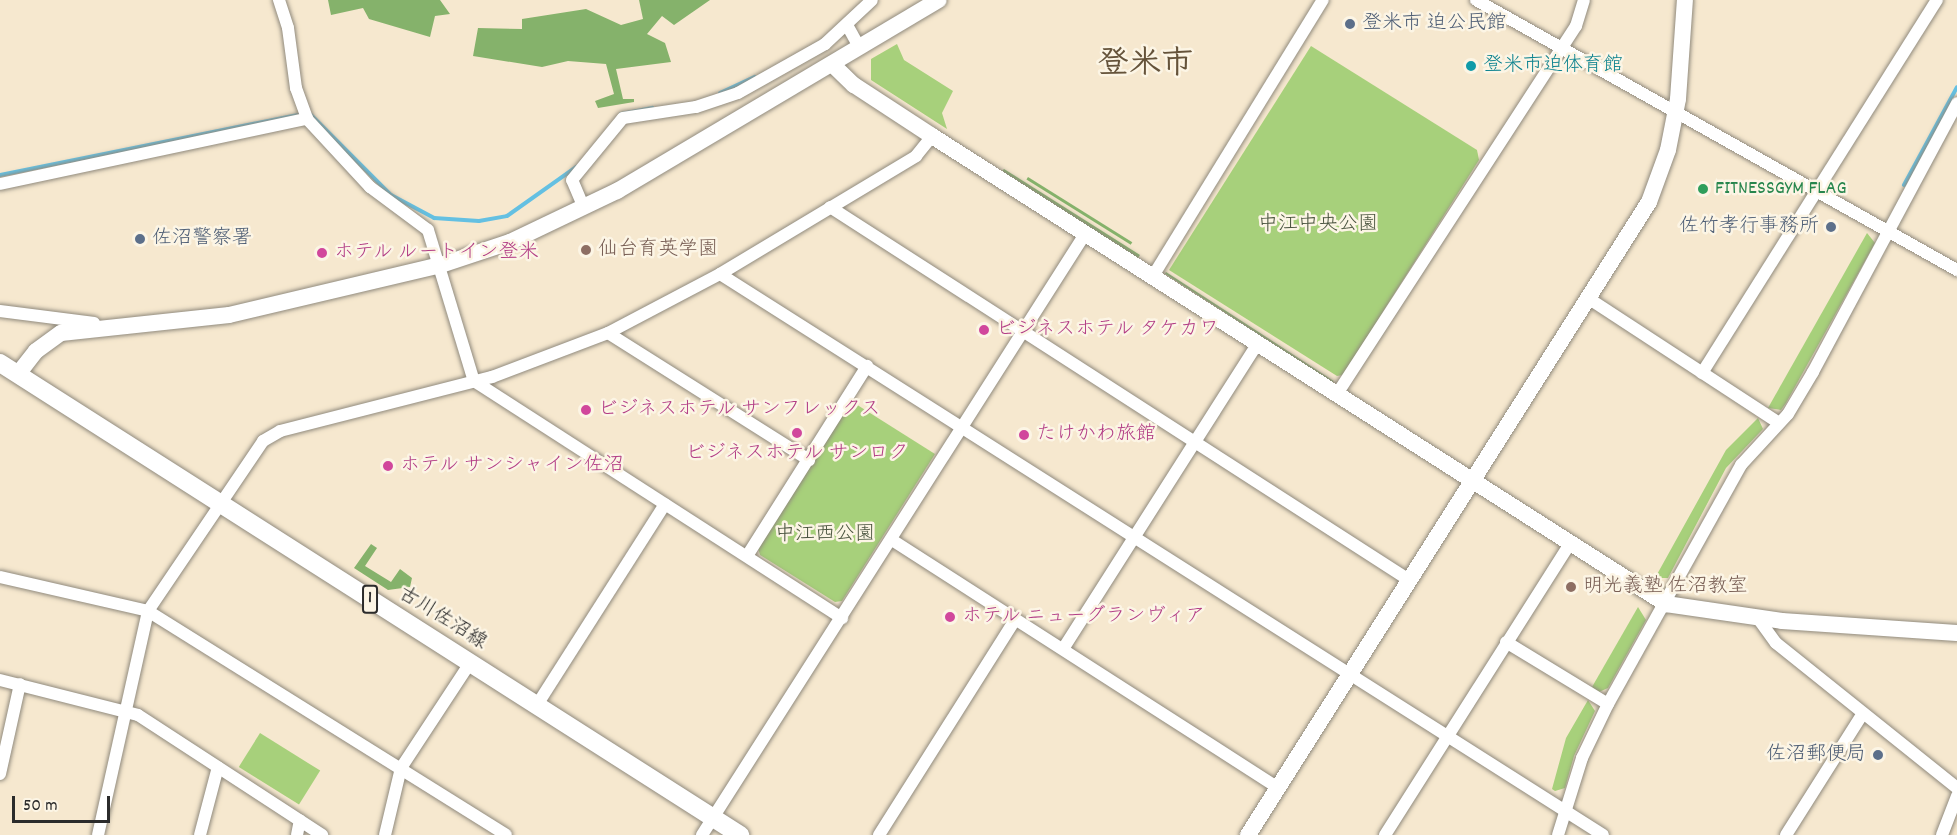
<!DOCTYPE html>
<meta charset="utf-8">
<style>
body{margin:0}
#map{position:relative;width:1957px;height:835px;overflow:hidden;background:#f6e8cf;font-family:Dekko,"Klee One",sans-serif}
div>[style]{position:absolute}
.green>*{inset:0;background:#a7d07b;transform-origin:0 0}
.forest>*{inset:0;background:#85b26b;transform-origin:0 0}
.stream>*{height:4px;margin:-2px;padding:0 2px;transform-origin:2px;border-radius:2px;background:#64c0e2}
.roads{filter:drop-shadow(0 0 2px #908a7d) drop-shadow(0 0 2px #908a7d)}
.street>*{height:12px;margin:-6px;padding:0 6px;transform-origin:6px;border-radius:6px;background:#fff}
.secondary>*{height:16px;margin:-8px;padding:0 8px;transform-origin:8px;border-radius:8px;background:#fff}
.primary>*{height:18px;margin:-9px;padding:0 9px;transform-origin:9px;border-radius:9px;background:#fff}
.dots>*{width:16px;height:16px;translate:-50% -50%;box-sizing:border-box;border:3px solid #fcf5e5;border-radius:50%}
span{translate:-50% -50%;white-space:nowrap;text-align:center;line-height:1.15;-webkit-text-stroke:5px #fcf5e5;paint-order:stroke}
.shield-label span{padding:2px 4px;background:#fcf5e5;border:2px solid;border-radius:4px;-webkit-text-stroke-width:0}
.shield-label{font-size:18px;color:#2b2b2b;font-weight:700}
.service-label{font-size:20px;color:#4e5e75}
.left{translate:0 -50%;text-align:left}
.right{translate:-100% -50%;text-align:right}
.culture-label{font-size:20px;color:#0d838f}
.leisure-label{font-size:20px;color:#27864d}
.park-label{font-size:20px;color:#4a543f}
.education-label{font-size:20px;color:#785e54}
.hotel-label{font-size:20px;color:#b23c85}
.street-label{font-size:20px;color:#2b2b2b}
.town-label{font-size:32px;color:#65533a;font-weight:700}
.scale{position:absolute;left:12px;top:796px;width:98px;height:27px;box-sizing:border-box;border:3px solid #2b2b2b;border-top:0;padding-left:8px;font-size:18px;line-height:21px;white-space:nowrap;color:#2b2b2b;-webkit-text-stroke:4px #fcf5e5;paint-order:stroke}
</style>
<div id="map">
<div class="green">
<i style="clip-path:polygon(897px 44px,904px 60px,953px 91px,942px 113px,947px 129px,871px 80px,871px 59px)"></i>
<i style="clip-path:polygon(1311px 46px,1477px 150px,1479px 160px,1343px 375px,1337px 376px,1169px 270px)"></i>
<i style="clip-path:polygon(1867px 233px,1875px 243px,1786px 403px,1781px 410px,1768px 408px)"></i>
<i style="clip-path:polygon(851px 401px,935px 454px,842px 601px,835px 602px,760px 555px,758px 548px)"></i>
<i style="clip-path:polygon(1758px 418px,1763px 429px,1726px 468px,1668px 578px,1655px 578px,1726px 450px)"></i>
<i style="clip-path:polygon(1638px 607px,1646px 620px,1608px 688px,1599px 692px,1592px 687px)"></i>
<i style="clip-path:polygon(1588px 700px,1595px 711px,1574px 756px,1565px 788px,1555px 791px,1552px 789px,1566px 738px)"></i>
<i style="left:260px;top:733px;width:71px;height:40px;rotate:32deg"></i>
</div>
<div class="forest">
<i style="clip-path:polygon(328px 0,440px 0,450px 14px,435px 16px,430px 37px,369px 19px,363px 8px,331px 15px)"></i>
<i style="clip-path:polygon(639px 0,710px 0,674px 25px,662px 16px,647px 34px,665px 43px,671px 62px,616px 69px,623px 99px,634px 99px,634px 102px,598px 108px,595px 101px,614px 94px,606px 64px,568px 61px,542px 67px,473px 56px,478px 28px,522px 29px,522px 19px,586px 9px,621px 25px,643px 19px)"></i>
<i style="clip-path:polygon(1004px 169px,1140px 255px,1138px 258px,1002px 171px)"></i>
<i style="left:1028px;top:177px;width:123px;height:3px;rotate:32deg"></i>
<i style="left:1166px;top:272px;width:200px;height:2px;rotate:33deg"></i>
<i style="clip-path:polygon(371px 544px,377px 548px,365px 566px,391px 582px,400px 569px,412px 578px,410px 587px,388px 590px,354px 568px)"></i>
</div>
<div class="stream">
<i style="left:720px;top:93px;width:38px;rotate:-25deg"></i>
<i style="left:310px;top:114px;width:115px;rotate:45deg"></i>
<i style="left:391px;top:195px;width:49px;rotate:28.1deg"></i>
<i style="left:434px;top:218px;width:45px;rotate:3.8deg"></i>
<i style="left:479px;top:221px;width:28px;rotate:-10deg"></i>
<i style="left:507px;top:216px;width:85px;rotate:-35.4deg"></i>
<i style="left:621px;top:114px;width:32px;rotate:-11deg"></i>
<i style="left:0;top:175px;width:309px;rotate:-11.4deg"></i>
<i style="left:1904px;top:185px;width:111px;rotate:-61.6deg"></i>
</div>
<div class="roads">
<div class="street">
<i style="left:279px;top:0;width:29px;rotate:72deg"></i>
<i style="left:288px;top:28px;width:61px;rotate:82.4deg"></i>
<i style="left:296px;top:88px;width:33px;rotate:70deg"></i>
<i style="left:307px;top:119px;width:93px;rotate:47.2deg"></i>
<i style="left:370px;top:187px;width:72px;rotate:36.6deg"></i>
<i style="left:428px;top:230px;width:158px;rotate:73.1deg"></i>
<i style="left:474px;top:381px;width:438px;rotate:32.8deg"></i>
<i style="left:1476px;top:0;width:552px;rotate:29.31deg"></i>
<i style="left:847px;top:25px;width:26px;rotate:61deg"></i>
<i style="left:0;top:184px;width:314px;rotate:-12deg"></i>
<i style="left:830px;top:207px;width:689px;rotate:32.79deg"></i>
<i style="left:584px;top:208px;width:30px;rotate:-113deg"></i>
<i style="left:572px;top:180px;width:80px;rotate:-50.6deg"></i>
<i style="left:623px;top:118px;width:74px;rotate:-8.6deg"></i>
<i style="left:696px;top:107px;width:44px;rotate:-18.4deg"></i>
<i style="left:738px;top:93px;width:100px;rotate:-29.4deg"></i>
<i style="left:825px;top:44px;width:64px;rotate:-43.1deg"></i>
<i style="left:720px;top:274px;width:1046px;rotate:32.43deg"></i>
<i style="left:1153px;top:276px;width:324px;rotate:-58.4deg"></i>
<i style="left:1588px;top:298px;width:228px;rotate:33.2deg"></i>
<i style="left:0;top:311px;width:95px;rotate:7.3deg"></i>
<i style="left:608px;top:333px;width:238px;rotate:32.3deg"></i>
<i style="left:1702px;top:373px;width:441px;rotate:-57.8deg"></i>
<i style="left:1337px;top:394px;width:439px;rotate:-57deg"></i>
<i style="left:1576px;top:26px;width:27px;rotate:-73deg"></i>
<i style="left:892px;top:540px;width:459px;rotate:32.7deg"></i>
<i style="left:747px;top:556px;width:225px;rotate:-57.7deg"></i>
<i style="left:0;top:577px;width:152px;rotate:12.9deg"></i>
<i style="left:148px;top:611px;width:422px;rotate:32deg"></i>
<i style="left:1757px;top:617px;width:32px;rotate:54deg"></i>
<i style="left:1776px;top:643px;width:232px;rotate:38.7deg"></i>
<i style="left:1506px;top:642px;width:119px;rotate:31.3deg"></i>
<i style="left:1063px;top:649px;width:363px;rotate:-57.5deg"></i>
<i style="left:0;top:680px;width:142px;rotate:14.2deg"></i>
<i style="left:138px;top:715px;width:220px;rotate:33.1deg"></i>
<i style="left:537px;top:705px;width:238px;rotate:-57.5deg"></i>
<i style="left:0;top:774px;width:92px;rotate:-77.5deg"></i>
<i style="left:98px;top:835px;width:230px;rotate:-77.4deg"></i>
<i style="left:148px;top:611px;width:205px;rotate:-55.9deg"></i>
<i style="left:263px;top:441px;width:20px;rotate:-30deg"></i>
<i style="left:280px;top:431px;width:219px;rotate:-14.3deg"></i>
<i style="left:492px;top:377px;width:124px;rotate:-20.8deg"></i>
<i style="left:608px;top:333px;width:127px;rotate:-27.8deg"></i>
<i style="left:720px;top:274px;width:229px;rotate:-31deg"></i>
<i style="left:916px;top:156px;width:26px;rotate:-51deg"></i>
<i style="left:200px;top:835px;width:70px;rotate:-75.2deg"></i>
<i style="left:297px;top:835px;width:15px;rotate:-79deg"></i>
<i style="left:385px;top:835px;width:69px;rotate:-76.6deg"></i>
<i style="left:401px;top:768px;width:126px;rotate:-56.7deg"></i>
<i style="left:702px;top:835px;width:713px;rotate:-57.49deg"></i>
<i style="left:879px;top:835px;width:254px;rotate:-57.7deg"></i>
<i style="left:1385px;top:835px;width:346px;rotate:-57.6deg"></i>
<i style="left:1558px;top:835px;width:81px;rotate:-72.7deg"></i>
<i style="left:1582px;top:758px;width:60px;rotate:-64.3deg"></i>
<i style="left:1608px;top:704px;width:274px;rotate:-60.9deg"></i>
<i style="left:1741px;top:465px;width:69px;rotate:-47.3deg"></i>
<i style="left:1788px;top:414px;width:49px;rotate:-59.2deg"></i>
<i style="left:1813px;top:372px;width:305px;rotate:-61.8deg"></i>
<i style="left:1786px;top:835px;width:144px;rotate:-57.7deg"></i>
<i style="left:1942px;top:835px;width:42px;rotate:-69deg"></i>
</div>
<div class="secondary">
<i style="left:833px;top:65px;width:29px;rotate:44deg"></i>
<i style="left:854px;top:85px;width:93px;rotate:33.2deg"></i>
<i style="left:932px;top:136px;width:871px;rotate:32.52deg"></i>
<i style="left:1666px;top:604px;width:117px;rotate:8.3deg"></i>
<i style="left:1782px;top:621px;width:175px;rotate:3.9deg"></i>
<i style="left:18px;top:374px;width:29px;rotate:-52deg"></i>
<i style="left:36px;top:351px;width:31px;rotate:-36deg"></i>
<i style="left:61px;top:333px;width:169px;rotate:-6.1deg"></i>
<i style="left:229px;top:315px;width:218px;rotate:-13.3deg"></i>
<i style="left:441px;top:265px;width:73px;rotate:-18.4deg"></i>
<i style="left:510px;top:242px;width:119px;rotate:-25.5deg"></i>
<i style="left:617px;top:191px;width:374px;rotate:-30.7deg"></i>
<i style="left:1248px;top:835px;width:749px;rotate:-57.65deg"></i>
<i style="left:1649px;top:202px;width:55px;rotate:-69.9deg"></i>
<i style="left:1668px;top:150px;width:52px;rotate:-78.9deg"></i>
<i style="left:1678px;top:99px;width:99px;rotate:-86deg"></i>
</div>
<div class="primary">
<i style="left:0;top:363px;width:878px;rotate:32.53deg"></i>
</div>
</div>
<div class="dots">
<i style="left:1350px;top:24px;background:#5c6f8a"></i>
<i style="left:1471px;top:66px;background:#0f9aa8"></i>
<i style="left:1703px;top:189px;background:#2e9e5b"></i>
<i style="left:1831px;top:227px;background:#5c6f8a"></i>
<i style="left:140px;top:239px;background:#5c6f8a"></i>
<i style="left:586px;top:250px;background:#8d6e63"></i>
<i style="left:322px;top:253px;background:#d1479c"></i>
<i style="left:984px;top:330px;background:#d1479c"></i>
<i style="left:586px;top:410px;background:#d1479c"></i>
<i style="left:797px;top:433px;background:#d1479c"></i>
<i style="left:1024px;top:435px;background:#d1479c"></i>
<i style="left:388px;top:466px;background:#d1479c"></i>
<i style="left:1571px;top:587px;background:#8d6e63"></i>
<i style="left:950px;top:617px;background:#d1479c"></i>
<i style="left:1878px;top:755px;background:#5c6f8a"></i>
</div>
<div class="shield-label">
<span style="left:370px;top:599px">1</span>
</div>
<div class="service-label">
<span class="left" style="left:1362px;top:24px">登米市 迫公民館</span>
<span class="right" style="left:1819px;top:227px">佐竹孝行事務所</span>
<span class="left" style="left:152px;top:239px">佐沼警察署</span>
<span class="right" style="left:1866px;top:755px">佐沼郵便局</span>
</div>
<div class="culture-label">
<span class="left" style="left:1483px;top:66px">登米市迫体育館</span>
</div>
<div class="leisure-label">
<span class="left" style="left:1715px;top:189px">FITNESSGYM FLAG</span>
</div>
<div class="park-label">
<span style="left:1318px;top:225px">中江中央公園</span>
<span style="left:825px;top:535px">中江西公園</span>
</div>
<div class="education-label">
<span class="left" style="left:598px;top:250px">仙台育英学園</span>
<span class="left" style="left:1583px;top:587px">明光義塾 佐沼教室</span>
</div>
<div class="hotel-label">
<span class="left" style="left:334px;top:253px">ホテル ルートイン登米</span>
<span class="left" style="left:996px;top:330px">ビジネスホテル タケカワ</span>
<span class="left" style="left:598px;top:410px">ビジネスホテル サンフレックス</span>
<span class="left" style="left:1036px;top:435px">たけかわ旅館</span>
<span style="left:797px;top:454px">ビジネスホテル サンロク</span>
<span class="left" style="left:400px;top:466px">ホテル サンシャイン佐沼</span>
<span class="left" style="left:962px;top:617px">ホテル ニューグランヴィア</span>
</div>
<div class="street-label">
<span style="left:442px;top:619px;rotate:32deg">古川佐沼線</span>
</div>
<div class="town-label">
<span style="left:1145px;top:66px">登米市</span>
</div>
<div class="scale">50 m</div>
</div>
